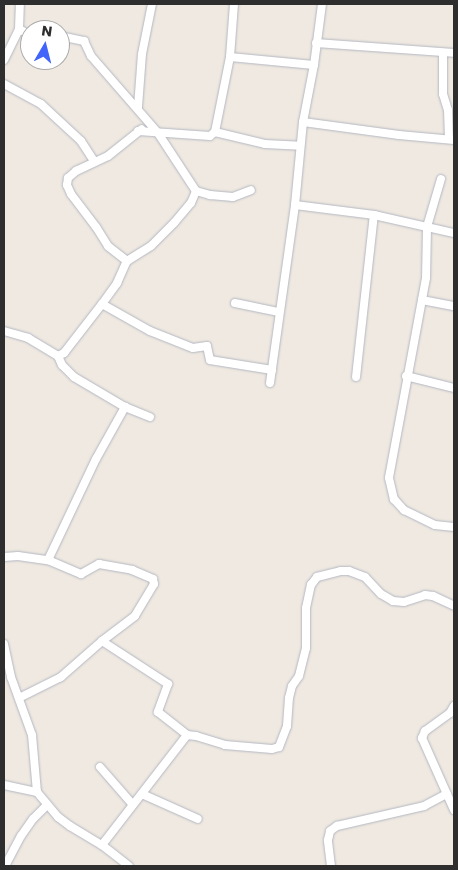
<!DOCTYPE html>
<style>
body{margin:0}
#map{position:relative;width:458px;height:870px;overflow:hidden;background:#efe9e1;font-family:Poppins,sans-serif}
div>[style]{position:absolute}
.roads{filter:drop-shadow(0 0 1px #b4b7c1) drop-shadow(0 0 1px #b4b7c1)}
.minor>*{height:8px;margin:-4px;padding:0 4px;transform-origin:4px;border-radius:4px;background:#fff}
span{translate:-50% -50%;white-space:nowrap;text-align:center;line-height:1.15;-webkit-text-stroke:4.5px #fff;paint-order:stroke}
.frame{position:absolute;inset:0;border:5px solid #2e2e2e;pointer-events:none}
.north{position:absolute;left:20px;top:20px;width:50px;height:50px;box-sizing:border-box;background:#fff;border:1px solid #ababab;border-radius:50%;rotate:8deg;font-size:14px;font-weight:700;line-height:20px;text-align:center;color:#2e2e2e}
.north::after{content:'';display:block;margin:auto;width:18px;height:22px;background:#4264fb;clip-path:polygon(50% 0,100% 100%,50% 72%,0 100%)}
</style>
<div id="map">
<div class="roads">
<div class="minor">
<i style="left:19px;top:29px;width:13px;rotate:29deg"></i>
<i style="left:60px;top:36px;width:25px;rotate:12deg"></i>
<i style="left:84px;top:41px;width:17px;rotate:65deg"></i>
<i style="left:91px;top:56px;width:102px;rotate:49deg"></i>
<i style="left:158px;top:133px;width:69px;rotate:56.8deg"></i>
<i style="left:196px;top:191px;width:15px;rotate:16deg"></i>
<i style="left:210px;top:195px;width:23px;rotate:5deg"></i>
<i style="left:233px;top:197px;width:19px;rotate:-21deg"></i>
<i style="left:316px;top:43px;width:138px;rotate:4.1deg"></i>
<i style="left:443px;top:53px;width:41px;rotate:90deg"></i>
<i style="left:443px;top:94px;width:17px;rotate:73deg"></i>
<i style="left:448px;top:110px;width:29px;rotate:88deg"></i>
<i style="left:230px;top:57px;width:84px;rotate:5.4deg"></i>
<i style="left:4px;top:60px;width:34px;rotate:-64deg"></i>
<i style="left:19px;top:29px;width:25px;rotate:-88deg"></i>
<i style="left:4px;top:84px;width:42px;rotate:28.4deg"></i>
<i style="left:41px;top:104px;width:54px;rotate:42.8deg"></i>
<i style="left:81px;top:141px;width:24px;rotate:57deg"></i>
<i style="left:138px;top:107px;width:53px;rotate:-85.7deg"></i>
<i style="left:142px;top:54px;width:51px;rotate:-78.7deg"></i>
<i style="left:303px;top:122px;width:97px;rotate:7.7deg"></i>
<i style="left:399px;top:135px;width:55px;rotate:5.2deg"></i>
<i style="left:138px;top:131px;width:72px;rotate:4deg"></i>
<i style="left:210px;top:136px;width:6px;rotate:-39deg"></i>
<i style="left:215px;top:132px;width:76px;rotate:-78.7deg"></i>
<i style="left:230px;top:57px;width:53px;rotate:-85.7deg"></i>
<i style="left:215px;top:132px;width:51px;rotate:13.5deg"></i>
<i style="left:265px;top:144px;width:35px;rotate:3deg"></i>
<i style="left:441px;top:179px;width:50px;rotate:106.3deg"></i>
<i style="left:427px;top:227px;width:51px;rotate:91.1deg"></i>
<i style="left:426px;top:278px;width:203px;rotate:100.5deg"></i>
<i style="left:389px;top:478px;width:22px;rotate:77deg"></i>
<i style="left:394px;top:499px;width:15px;rotate:48deg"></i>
<i style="left:404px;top:510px;width:34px;rotate:26deg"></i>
<i style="left:435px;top:525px;width:19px;rotate:6deg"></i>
<i style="left:295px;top:205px;width:80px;rotate:7.2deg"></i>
<i style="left:374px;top:215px;width:82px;rotate:12.7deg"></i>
<i style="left:127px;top:261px;width:24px;rotate:-142deg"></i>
<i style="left:108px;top:246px;width:22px;rotate:-122deg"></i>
<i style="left:96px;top:227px;width:41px;rotate:-127.1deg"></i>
<i style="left:71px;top:194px;width:10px;rotate:-114deg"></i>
<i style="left:67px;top:185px;width:7px;rotate:-82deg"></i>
<i style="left:68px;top:178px;width:11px;rotate:-41deg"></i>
<i style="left:76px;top:171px;width:35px;rotate:-25deg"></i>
<i style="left:108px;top:156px;width:43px;rotate:-38.5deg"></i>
<i style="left:422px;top:300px;width:33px;rotate:11deg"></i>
<i style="left:235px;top:303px;width:45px;rotate:11.6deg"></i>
<i style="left:102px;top:304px;width:55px;rotate:29.4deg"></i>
<i style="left:150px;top:331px;width:46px;rotate:21.6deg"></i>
<i style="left:193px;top:348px;width:14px;rotate:-8deg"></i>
<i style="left:207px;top:346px;width:14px;rotate:78deg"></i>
<i style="left:210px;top:360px;width:63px;rotate:9.2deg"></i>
<i style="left:4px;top:331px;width:25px;rotate:16deg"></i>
<i style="left:28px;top:338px;width:35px;rotate:31deg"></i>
<i style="left:58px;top:356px;width:10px;rotate:66deg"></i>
<i style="left:62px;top:365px;width:17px;rotate:45deg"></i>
<i style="left:74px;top:377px;width:59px;rotate:30.5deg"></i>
<i style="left:125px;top:407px;width:27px;rotate:22deg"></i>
<i style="left:58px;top:356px;width:7px;rotate:-27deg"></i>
<i style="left:64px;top:353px;width:62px;rotate:-52.2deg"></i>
<i style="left:102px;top:304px;width:26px;rotate:-54deg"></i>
<i style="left:117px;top:283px;width:24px;rotate:-66deg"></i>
<i style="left:127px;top:261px;width:28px;rotate:-32deg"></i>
<i style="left:151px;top:246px;width:33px;rotate:-45deg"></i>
<i style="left:174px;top:223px;width:26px;rotate:-50deg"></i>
<i style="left:191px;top:203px;width:13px;rotate:-67deg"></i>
<i style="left:406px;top:376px;width:49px;rotate:14deg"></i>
<i style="left:356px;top:377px;width:163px;rotate:-83.7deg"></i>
<i style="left:270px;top:383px;width:180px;rotate:-82deg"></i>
<i style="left:295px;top:205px;width:83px;rotate:-84.5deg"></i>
<i style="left:303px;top:122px;width:58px;rotate:-79.1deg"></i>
<i style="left:314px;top:65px;width:62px;rotate:-82.5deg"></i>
<i style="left:4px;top:557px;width:14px;rotate:-4deg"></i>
<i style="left:18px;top:556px;width:30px;rotate:8deg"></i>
<i style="left:48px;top:560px;width:36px;rotate:23deg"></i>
<i style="left:81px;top:574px;width:21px;rotate:-29deg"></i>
<i style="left:99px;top:564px;width:34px;rotate:10deg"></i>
<i style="left:132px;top:570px;width:23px;rotate:23deg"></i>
<i style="left:153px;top:579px;width:5px;rotate:79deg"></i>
<i style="left:154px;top:584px;width:37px;rotate:121deg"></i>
<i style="left:135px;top:616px;width:41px;rotate:142.9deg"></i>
<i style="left:102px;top:641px;width:55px;rotate:138.7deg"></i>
<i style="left:61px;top:677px;width:47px;rotate:153.4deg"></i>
<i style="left:48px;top:560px;width:112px;rotate:-64.6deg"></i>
<i style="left:96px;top:459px;width:60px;rotate:-60.9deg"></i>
<i style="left:102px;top:641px;width:79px;rotate:33.1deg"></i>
<i style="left:168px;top:684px;width:30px;rotate:110deg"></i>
<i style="left:158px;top:712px;width:37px;rotate:38deg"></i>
<i style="left:4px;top:644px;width:34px;rotate:78deg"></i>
<i style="left:11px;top:677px;width:62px;rotate:70.1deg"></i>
<i style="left:32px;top:735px;width:57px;rotate:85deg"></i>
<i style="left:37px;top:792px;width:33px;rotate:50deg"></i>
<i style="left:58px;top:817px;width:15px;rotate:37deg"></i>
<i style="left:70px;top:826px;width:37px;rotate:31deg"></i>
<i style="left:102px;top:845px;width:34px;rotate:38deg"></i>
<i style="left:454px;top:706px;width:8px;rotate:120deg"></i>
<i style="left:450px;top:713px;width:31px;rotate:144deg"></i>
<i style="left:425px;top:731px;width:8px;rotate:113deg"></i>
<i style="left:422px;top:738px;width:79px;rotate:66deg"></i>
<i style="left:100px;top:767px;width:50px;rotate:49deg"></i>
<i style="left:4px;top:785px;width:34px;rotate:12deg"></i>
<i style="left:142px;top:794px;width:61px;rotate:24.1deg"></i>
<i style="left:102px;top:845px;width:139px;rotate:-52.3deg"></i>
<i style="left:187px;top:735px;width:9px;rotate:6deg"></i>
<i style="left:196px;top:736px;width:30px;rotate:17deg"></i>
<i style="left:225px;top:745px;width:47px;rotate:4.9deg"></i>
<i style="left:272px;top:749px;width:7px;rotate:-16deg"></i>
<i style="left:279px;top:747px;width:22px;rotate:-69deg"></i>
<i style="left:287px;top:726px;width:28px;rotate:-86deg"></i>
<i style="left:289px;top:698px;width:12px;rotate:-76deg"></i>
<i style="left:292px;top:686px;width:12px;rotate:-55deg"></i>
<i style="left:299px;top:676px;width:29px;rotate:-76deg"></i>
<i style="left:306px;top:648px;width:40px;rotate:-90deg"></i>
<i style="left:306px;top:608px;width:24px;rotate:-78deg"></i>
<i style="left:311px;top:585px;width:10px;rotate:-53deg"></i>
<i style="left:317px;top:577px;width:25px;rotate:-14deg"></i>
<i style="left:341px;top:571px;width:8px"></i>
<i style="left:349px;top:571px;width:17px;rotate:21deg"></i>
<i style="left:365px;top:577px;width:23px;rotate:47deg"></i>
<i style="left:381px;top:594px;width:14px;rotate:30deg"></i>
<i style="left:393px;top:601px;width:11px;rotate:5deg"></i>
<i style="left:404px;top:602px;width:22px;rotate:-18deg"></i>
<i style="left:425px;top:595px;width:8px;rotate:7deg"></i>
<i style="left:433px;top:596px;width:23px;rotate:25deg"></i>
<i style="left:5px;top:866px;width:34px;rotate:-62deg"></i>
<i style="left:21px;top:836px;width:21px;rotate:-55deg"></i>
<i style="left:33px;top:819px;width:20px;rotate:-45deg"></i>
<i style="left:331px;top:866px;width:26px;rotate:-97deg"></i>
<i style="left:328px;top:840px;width:9px;rotate:-77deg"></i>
<i style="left:330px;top:831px;width:9px;rotate:-36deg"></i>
<i style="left:337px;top:826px;width:89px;rotate:-12.9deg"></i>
<i style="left:424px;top:806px;width:26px;rotate:-28deg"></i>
</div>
</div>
<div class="frame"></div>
<div class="north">N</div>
</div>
